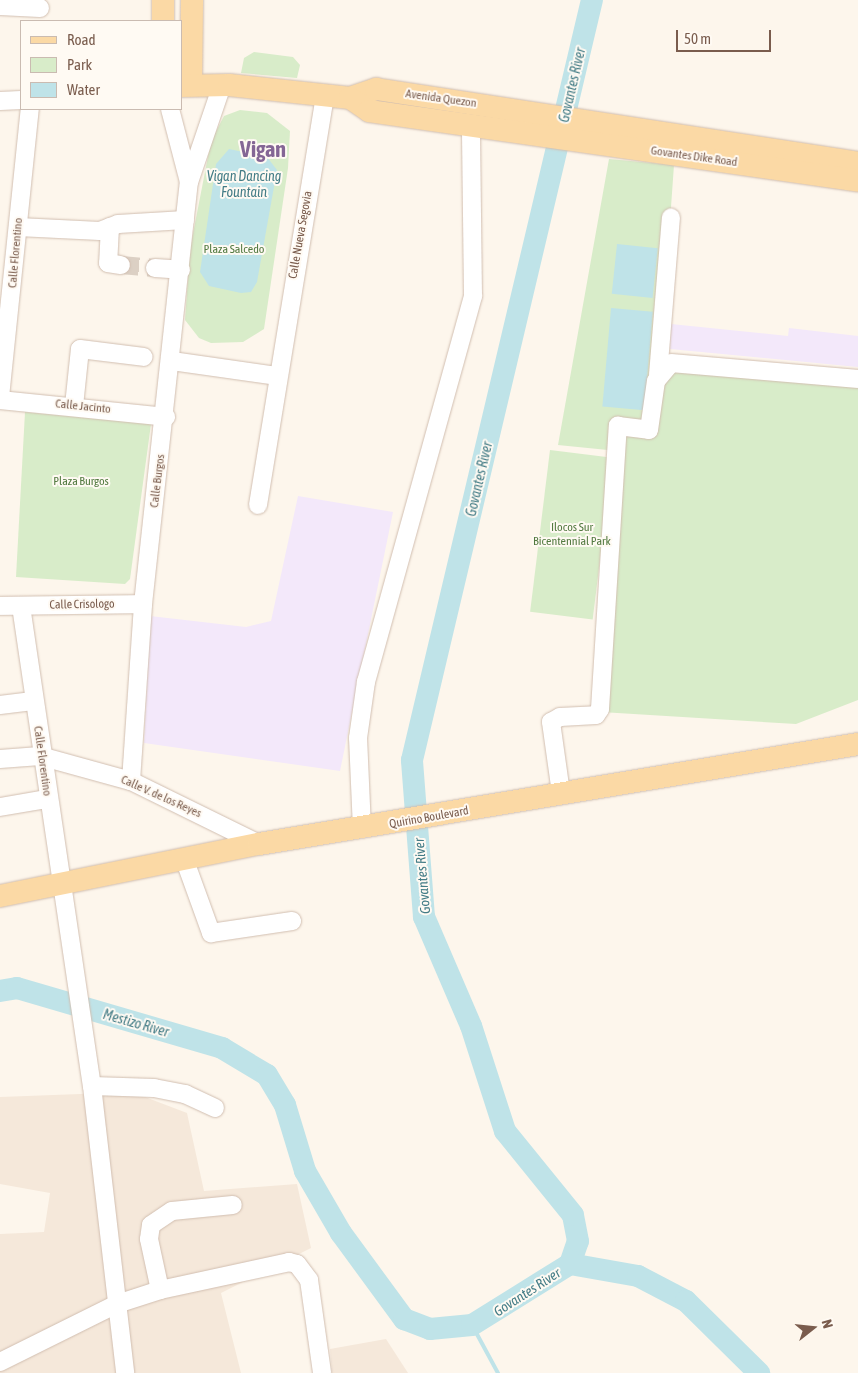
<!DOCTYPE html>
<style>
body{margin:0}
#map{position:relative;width:858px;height:1373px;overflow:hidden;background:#fdf6ec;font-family:"Asap Condensed",sans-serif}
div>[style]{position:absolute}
.residential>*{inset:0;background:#f5e8da}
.education>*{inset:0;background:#f3e8fa}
.green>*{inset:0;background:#d8ecc9;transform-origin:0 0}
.water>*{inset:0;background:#bfe3e8;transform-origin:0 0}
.stream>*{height:4px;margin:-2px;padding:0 2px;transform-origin:2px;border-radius:2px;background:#bfe3e8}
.river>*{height:22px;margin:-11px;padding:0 11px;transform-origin:11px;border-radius:11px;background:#bfe3e8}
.minor-tunnel>*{height:18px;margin-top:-9px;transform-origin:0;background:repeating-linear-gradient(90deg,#dcd0c4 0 18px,transparent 0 27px)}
.roads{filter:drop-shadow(0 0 1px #d1beb0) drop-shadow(0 0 1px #d1beb0)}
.minor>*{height:18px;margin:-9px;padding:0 9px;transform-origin:9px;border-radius:9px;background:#fff}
.major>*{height:22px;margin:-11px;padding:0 11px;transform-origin:11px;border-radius:11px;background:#fbd9a5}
span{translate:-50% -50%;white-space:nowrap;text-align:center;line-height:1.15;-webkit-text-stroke:4px #fffaf3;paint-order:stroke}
.street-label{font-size:12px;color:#7a5c4d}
.park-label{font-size:12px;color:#537a41}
.water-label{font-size:14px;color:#437c86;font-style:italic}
.town-label{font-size:22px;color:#846695;font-weight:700}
.legend{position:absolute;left:20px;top:20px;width:162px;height:90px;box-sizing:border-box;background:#fffaf3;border:1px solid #cabbb1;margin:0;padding:6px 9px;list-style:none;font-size:15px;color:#7a5c4d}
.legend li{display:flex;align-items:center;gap:10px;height:25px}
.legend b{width:25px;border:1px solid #cabbb1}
.north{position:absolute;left:788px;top:1303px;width:50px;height:50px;-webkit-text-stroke:4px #fffaf3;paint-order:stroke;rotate:74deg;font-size:14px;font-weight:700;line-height:20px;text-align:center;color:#7a5c4d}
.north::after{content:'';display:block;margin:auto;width:18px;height:22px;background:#7a5c4d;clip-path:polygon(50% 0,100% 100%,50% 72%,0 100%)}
.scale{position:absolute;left:676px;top:30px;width:95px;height:22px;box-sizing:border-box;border:2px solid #7a5c4d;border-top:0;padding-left:6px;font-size:15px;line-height:18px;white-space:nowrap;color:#7a5c4d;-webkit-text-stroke:4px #fffaf3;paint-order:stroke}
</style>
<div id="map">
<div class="residential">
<i style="clip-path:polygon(107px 1093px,145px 1097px,187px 1113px,204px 1191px,297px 1184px,311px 1248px,221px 1293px,241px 1373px,0 1373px,0 1234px,44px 1232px,50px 1193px,0 1184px,0 1097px)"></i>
<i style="clip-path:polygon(386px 1339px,408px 1373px,332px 1373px,330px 1349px)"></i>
</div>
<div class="education">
<i style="clip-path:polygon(671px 324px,788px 336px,789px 328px,858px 336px,858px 367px,670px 349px)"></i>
<i style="clip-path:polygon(298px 496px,393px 512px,340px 771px,144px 743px,150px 616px,246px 627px,271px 621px)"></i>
</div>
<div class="green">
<i style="clip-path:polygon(254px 52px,293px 57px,300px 65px,297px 78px,241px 73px,244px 58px)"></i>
<i style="clip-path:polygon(240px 110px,267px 113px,290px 131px,288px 168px,264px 329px,243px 342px,211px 343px,199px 338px,185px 320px,190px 249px,211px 141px,224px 116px)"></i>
<i style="clip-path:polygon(609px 159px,674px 165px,660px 361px,858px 383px,858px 700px,796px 724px,601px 712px,618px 451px,558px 445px)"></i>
<i style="clip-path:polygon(25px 412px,151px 424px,130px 579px,125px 584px,16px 577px)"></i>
<i style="left:550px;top:450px;width:63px;height:163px;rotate:7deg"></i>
</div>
<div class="water">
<i style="clip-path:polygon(229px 149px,267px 157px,277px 170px,257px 282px,251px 292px,241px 293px,209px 286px,200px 272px,216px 164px)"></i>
<i style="left:617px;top:244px;width:41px;height:50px;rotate:6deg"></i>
<i style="left:611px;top:308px;width:42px;height:99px;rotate:5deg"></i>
</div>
<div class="stream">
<i style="left:472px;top:1325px;width:55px;rotate:61.6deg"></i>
</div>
<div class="river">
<i style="left:0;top:991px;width:17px;rotate:-10deg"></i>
<i style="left:17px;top:988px;width:214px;rotate:16.3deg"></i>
<i style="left:222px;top:1048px;width:52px;rotate:31deg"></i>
<i style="left:267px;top:1075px;width:35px;rotate:59deg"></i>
<i style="left:285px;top:1105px;width:69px;rotate:73.1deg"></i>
<i style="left:305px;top:1171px;width:72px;rotate:59.9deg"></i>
<i style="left:341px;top:1233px;width:107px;rotate:53.8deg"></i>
<i style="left:404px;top:1319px;width:28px;rotate:21deg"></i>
<i style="left:430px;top:1329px;width:42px;rotate:-5.4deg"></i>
<i style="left:472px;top:1325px;width:115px;rotate:-31.9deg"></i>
<i style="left:570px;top:1264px;width:24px;rotate:-71deg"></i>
<i style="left:578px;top:1241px;width:26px;rotate:-101deg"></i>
<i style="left:573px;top:1215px;width:108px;rotate:-129deg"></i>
<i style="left:505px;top:1131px;width:110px;rotate:-107.9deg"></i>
<i style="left:471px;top:1026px;width:119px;rotate:-113.3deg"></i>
<i style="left:424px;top:917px;width:157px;rotate:-94.4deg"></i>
<i style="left:412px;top:760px;width:781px;rotate:-76.68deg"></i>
<i style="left:570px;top:1264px;width:69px;rotate:10deg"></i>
<i style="left:638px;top:1276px;width:54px;rotate:27.5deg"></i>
<i style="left:686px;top:1301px;width:103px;rotate:44.6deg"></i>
</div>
<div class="minor-tunnel">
<i style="left:121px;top:265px;width:34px;rotate:5deg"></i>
</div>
<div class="roads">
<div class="minor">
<i style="left:0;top:6px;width:40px;rotate:2.9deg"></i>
<i style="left:0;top:101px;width:21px;rotate:-3deg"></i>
<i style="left:170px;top:109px;width:75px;rotate:75.4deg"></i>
<i style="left:18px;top:227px;width:82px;rotate:2.8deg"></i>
<i style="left:100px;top:231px;width:19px;rotate:-21deg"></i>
<i style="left:118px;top:224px;width:67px;rotate:-3.4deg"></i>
<i style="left:110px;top:227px;width:36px;rotate:93deg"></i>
<i style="left:108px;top:263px;width:13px;rotate:9deg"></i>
<i style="left:155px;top:268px;width:26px;rotate:4deg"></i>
<i style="left:172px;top:361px;width:107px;rotate:8.1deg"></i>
<i style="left:658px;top:375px;width:158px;rotate:-85.3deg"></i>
<i style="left:0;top:397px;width:290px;rotate:-84.1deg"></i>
<i style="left:0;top:400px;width:167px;rotate:5.8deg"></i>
<i style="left:74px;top:406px;width:57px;rotate:-84deg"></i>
<i style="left:80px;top:349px;width:64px;rotate:7.1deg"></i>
<i style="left:258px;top:505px;width:415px;rotate:-80.7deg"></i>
<i style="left:0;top:606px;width:143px;rotate:-0.8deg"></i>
<i style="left:21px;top:606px;width:485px;rotate:81.6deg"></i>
<i style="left:92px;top:1086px;width:289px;rotate:83.4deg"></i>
<i style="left:0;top:705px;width:33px;rotate:-7deg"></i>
<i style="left:0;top:759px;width:40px;rotate:-4.3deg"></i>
<i style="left:40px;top:756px;width:94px;rotate:15.4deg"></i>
<i style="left:131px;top:781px;width:143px;rotate:26.2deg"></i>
<i style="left:131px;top:781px;width:177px;rotate:-86.1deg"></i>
<i style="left:143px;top:604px;width:424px;rotate:-83.8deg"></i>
<i style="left:189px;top:182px;width:102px;rotate:-71.2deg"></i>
<i style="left:561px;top:793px;width:72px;rotate:-98deg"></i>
<i style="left:551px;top:722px;width:10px;rotate:-29deg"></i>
<i style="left:560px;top:717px;width:36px;rotate:-3deg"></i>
<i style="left:596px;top:715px;width:7px;rotate:-56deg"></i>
<i style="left:600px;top:709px;width:284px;rotate:-86.4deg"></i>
<i style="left:618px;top:426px;width:31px;rotate:7deg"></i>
<i style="left:649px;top:430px;width:49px;rotate:-81.9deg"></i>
<i style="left:656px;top:381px;width:23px;rotate:-50deg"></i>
<i style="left:671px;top:363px;width:188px;rotate:4.9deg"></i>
<i style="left:0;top:807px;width:48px;rotate:-9.7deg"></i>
<i style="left:362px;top:829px;width:91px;rotate:-92.5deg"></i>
<i style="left:358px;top:738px;width:57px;rotate:-81.9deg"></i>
<i style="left:366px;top:682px;width:401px;rotate:-74.5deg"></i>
<i style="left:473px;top:296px;width:171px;rotate:-90.7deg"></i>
<i style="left:185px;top:861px;width:77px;rotate:70.1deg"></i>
<i style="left:211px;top:933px;width:82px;rotate:-8.4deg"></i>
<i style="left:92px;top:1086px;width:62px;rotate:1.8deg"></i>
<i style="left:154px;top:1088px;width:32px;rotate:11deg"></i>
<i style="left:185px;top:1094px;width:33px;rotate:25deg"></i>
<i style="left:160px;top:1290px;width:52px;rotate:-102.2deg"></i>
<i style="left:149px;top:1239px;width:14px;rotate:-82deg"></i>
<i style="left:151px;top:1225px;width:25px;rotate:-34deg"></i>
<i style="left:172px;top:1211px;width:61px;rotate:-5.6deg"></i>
<i style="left:0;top:1362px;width:131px;rotate:-26.4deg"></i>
<i style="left:117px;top:1304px;width:45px;rotate:-18deg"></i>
<i style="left:160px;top:1290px;width:132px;rotate:-12.2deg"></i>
<i style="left:289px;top:1262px;width:8px;rotate:14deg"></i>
<i style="left:297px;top:1264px;width:20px;rotate:53deg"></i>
<i style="left:309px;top:1280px;width:94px;rotate:82deg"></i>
</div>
<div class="major">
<i style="left:163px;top:0;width:21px;rotate:90deg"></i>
<i style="left:191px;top:85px;width:85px;rotate:-89.3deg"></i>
<i style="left:181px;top:86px;width:48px;rotate:-1.2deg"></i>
<i style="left:229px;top:85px;width:122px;rotate:6.1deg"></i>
<i style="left:350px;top:98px;width:28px;rotate:-19deg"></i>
<i style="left:376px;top:89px;width:488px;rotate:8.7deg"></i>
<i style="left:350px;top:98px;width:23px;rotate:34deg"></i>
<i style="left:369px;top:111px;width:494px;rotate:8.1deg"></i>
<i style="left:0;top:896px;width:264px;rotate:-11.4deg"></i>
<i style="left:259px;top:844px;width:607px;rotate:-9.48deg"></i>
</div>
</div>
<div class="street-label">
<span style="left:441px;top:99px;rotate:8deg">Avenida Quezon</span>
<span style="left:694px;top:157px;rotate:8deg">Govantes Dike Road</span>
<span style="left:301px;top:235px;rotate:-80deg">Calle Nueva Segovia</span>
<span style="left:16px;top:253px;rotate:-85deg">Calle Florentino</span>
<span style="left:83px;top:407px;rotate:6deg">Calle Jacinto</span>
<span style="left:158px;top:481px;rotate:-83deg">Calle Burgos</span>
<span style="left:82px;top:605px;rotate:-1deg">Calle Crisologo</span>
<span style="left:42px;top:761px;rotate:82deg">Calle Florentino</span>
<span style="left:161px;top:797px;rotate:24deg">Calle V. de los Reyes</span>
<span style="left:429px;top:818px;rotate:-10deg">Quirino Boulevard</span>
</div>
<div class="park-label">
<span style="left:234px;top:250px">Plaza Salcedo</span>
<span style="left:81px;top:482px">Plaza Burgos</span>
<span style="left:572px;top:535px">Ilocos Sur<br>Bicentennial Park</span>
</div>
<div class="water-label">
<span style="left:572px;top:85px;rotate:-77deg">Govantes River</span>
<span style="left:244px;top:184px">Vigan Dancing<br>Fountain</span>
<span style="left:479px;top:479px;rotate:-77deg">Govantes River</span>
<span style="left:422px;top:876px;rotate:-95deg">Govantes River</span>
<span style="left:136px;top:1023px;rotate:16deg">Mestizo River</span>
<span style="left:527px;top:1292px;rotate:-33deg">Govantes River</span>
</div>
<div class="town-label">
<span style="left:263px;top:150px">Vigan</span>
</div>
<ul class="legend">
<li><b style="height:6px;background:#fbd9a5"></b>Road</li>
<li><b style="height:14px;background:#d8ecc9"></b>Park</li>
<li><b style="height:14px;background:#bfe3e8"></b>Water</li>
</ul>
<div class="north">N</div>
<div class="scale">50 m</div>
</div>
